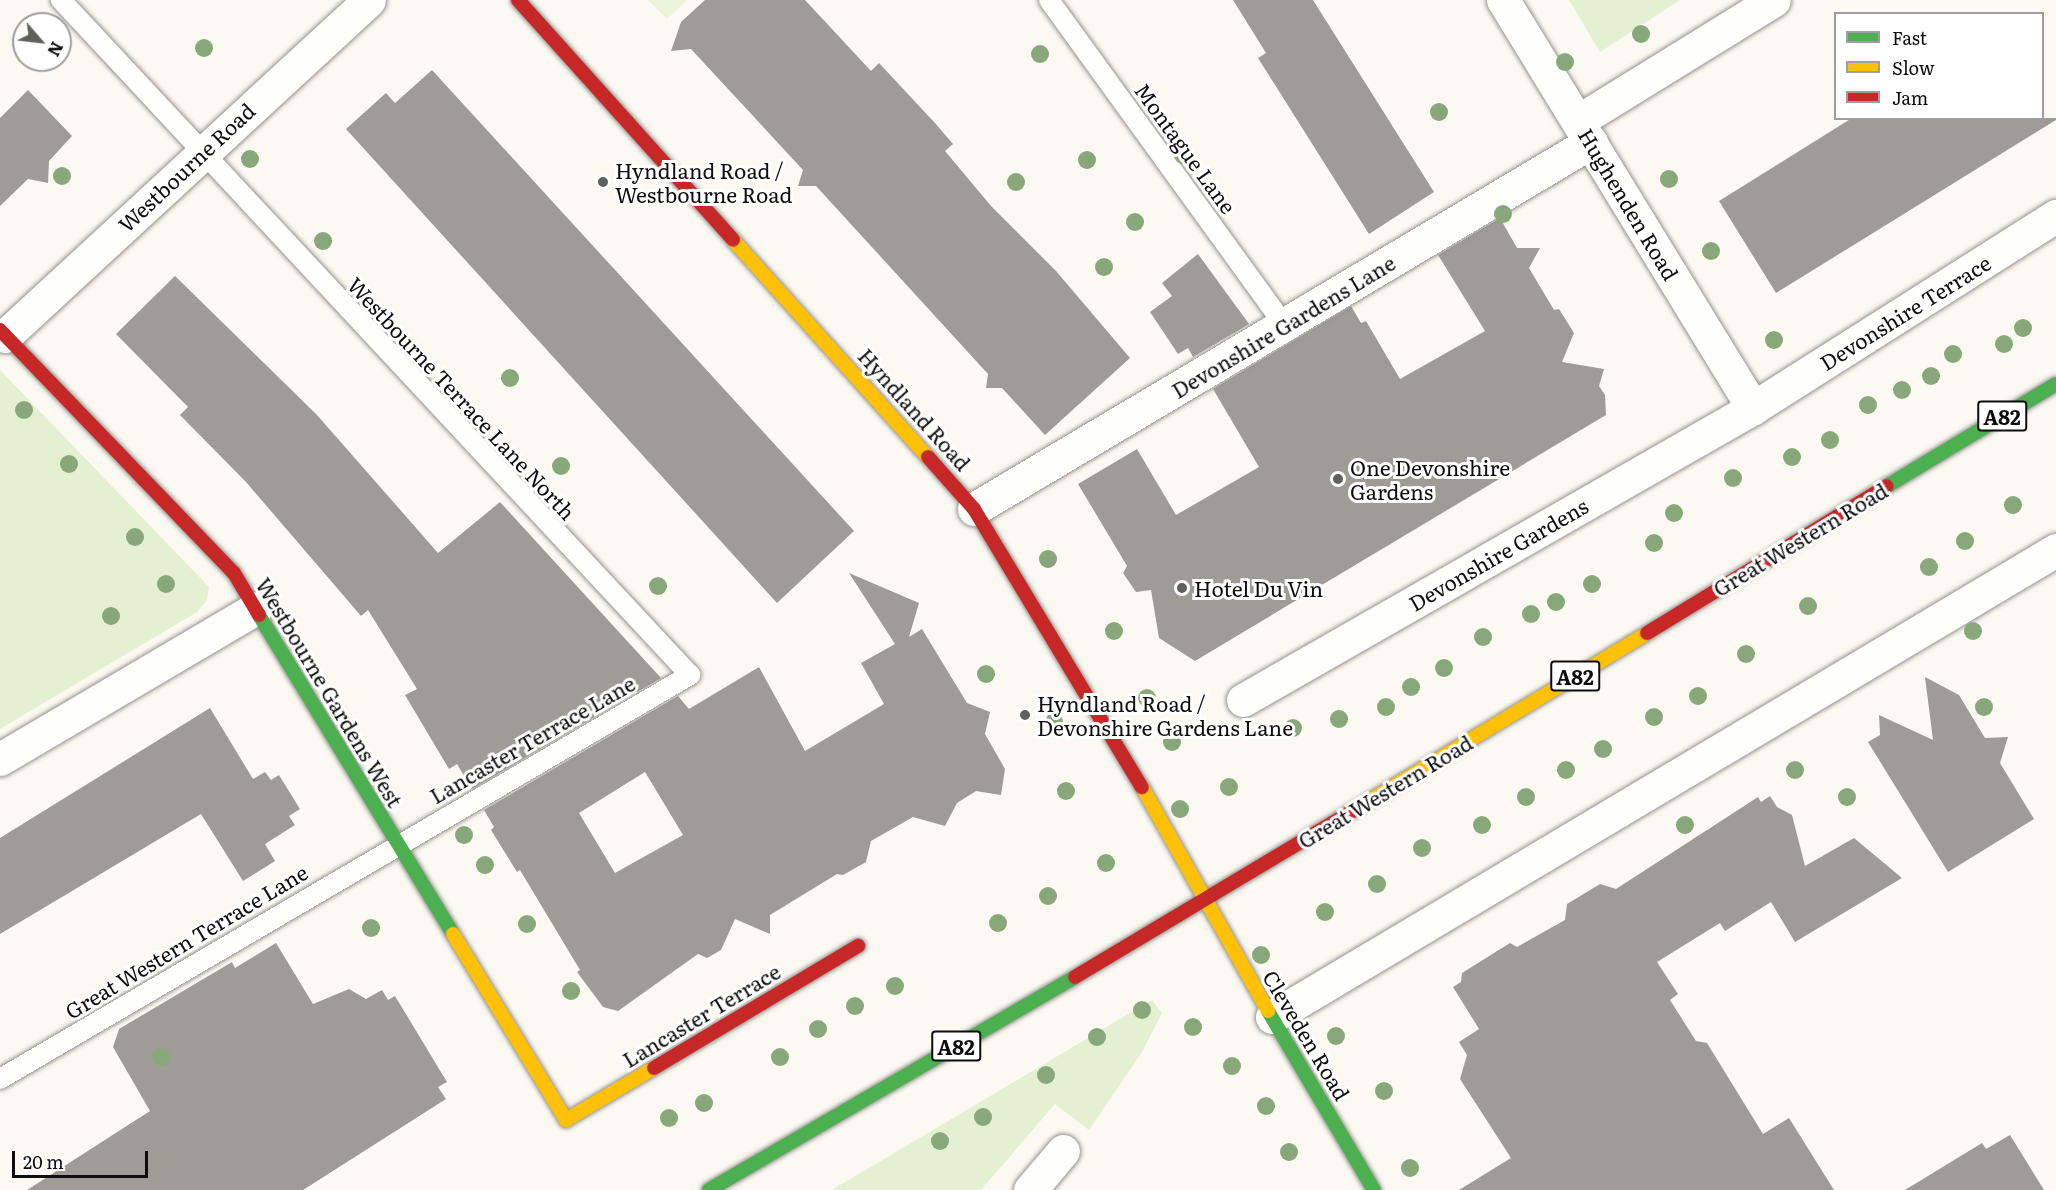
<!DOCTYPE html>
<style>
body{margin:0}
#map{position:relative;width:2056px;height:1190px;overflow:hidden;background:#fbf9f1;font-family:Literata,serif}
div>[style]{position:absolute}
.green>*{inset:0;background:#e3f0d1}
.pitch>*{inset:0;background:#edf4db}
.building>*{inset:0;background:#9e9c97}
.roads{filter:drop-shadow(0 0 2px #949390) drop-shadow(0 0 2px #949390)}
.lane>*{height:20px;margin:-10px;padding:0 10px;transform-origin:10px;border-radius:10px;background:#fefefd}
.street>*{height:33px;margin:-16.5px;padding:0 16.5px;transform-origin:16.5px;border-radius:16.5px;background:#fefefd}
.fast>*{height:14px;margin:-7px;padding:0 7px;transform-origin:7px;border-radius:7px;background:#4caf50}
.slow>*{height:14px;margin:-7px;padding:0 7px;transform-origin:7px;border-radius:7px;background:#ffc107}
.jam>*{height:14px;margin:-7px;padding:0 7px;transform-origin:7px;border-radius:7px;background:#c62828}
.trees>*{width:18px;height:18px;margin:-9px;border-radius:50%;background:#88a87c}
.dots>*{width:16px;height:16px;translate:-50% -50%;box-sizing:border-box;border:3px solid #fff;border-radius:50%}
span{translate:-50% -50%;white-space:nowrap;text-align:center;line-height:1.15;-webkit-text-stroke:6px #fff;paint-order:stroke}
.shield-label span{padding:2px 4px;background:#fff;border:2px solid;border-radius:4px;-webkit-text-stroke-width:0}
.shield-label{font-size:20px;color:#0d0d0d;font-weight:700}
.street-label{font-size:21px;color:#0d0d0d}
.poi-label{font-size:21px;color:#0d0d0d}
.left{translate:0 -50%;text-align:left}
.legend{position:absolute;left:1834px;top:12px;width:210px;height:108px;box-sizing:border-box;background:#fff;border:2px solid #9e9e9e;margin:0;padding:8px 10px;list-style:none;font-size:18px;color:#0d0d0d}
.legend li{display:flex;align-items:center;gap:12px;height:30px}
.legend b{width:30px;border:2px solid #9e9e9e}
.north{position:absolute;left:12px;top:12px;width:60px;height:60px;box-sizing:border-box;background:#fff;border:2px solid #9e9e9e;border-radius:50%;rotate:118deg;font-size:16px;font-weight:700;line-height:24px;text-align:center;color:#0d0d0d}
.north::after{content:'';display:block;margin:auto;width:21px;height:27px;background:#60605d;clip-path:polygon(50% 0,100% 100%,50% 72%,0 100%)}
.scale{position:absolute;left:12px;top:1151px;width:136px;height:27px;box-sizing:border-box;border:3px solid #0d0d0d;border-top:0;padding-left:8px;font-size:18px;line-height:21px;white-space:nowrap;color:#0d0d0d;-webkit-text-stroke:4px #fff;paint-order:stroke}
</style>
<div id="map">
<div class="green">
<i style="clip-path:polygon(1569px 0,1680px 0,1600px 52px)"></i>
<i style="clip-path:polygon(0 370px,209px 587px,207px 600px,197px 612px,0 729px)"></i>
<i style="clip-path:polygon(1152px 1000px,1162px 1013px,1142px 1052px,1089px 1130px,1055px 1104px,981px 1190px,832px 1190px)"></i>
</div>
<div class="pitch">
<i style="clip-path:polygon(648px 0,687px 0,667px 19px)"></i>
</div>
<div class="building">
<i style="clip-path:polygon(705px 0,805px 0,871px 71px,879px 63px,934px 122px,953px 144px,945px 151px,991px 206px,1056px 271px,1130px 358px,1045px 435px,1002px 388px,986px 388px,988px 374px,816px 186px,798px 186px,803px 170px,691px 49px,671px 51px,681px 22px)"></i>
<i style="clip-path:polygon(1233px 0,1313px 0,1434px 192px,1369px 234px,1258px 58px,1266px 53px)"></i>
<i style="clip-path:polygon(432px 70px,854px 531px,777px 603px,346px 129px,386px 93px,395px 103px)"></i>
<i style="clip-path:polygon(28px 90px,72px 136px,49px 161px,48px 183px,28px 179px,0 206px,0 118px)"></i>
<i style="clip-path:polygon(1852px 118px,2056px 118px,2056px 120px,1776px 293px,1719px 201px)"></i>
<i style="clip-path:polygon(1500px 218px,1517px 248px,1540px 248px,1529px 268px,1554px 310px,1559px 309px,1574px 333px,1562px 362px,1604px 369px,1599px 386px,1605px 395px,1606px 415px,1195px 661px,1159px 638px,1151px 590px,1136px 592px,1123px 573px,1127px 566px,1078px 484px,1137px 449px,1176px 515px,1259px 467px,1213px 389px,1351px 306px,1361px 323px,1366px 321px,1400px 379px,1485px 331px,1438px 255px)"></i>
<i style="clip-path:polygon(1198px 254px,1249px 324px,1193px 357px,1188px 348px,1178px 354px,1150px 312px,1172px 296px,1162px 283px)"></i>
<i style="clip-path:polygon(175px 276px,317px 415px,438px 553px,500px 502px,661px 678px,472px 789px,457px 764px,449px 769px,405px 695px,417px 689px,368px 610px,361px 616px,246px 482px,180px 415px,188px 407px,116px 334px)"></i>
<i style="clip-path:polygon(evenodd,849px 573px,919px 603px,909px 637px,922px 629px,967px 703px,990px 712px,985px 734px,1005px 769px,1001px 795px,976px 791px,957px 803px,945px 826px,913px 817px,871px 841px,866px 862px,843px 875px,837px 874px,770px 915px,770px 934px,735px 919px,721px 950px,707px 958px,698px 954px,618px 1011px,603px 1007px,577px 972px,580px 970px,520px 870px,517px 872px,491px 830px,494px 827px,484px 810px,678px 696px,689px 709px,759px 667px,805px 751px,884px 704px,861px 663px,895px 644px,849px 573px,645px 772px,683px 835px,615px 873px,579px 813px,645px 772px)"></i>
<i style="clip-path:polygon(1925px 677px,1959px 695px,1985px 738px,2008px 737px,2000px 763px,2034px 819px,1948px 872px,1868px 742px,1880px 735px,1879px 715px,1933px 740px)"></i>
<i style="clip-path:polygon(210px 708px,253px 779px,265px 772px,271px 780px,279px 775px,300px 809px,289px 816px,295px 825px,265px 844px,275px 861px,243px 881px,201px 814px,0 934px,0 838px)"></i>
<i style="clip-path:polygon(1770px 796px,1777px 807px,1792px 815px,1805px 866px,1854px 838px,1902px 878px,1795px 942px,1771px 902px,1725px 931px,1720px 923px,1657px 962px,1678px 994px,1670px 1000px,1696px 1041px,1707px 1043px,1763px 1134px,1789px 1118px,1834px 1190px,1459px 1190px,1511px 1158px,1460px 1079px,1467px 1055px,1459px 1042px,1479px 1029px,1453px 987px,1461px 982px,1462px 973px,1510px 943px,1517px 947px,1565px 920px,1567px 904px,1600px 884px,1616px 889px,1758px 797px,1761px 802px)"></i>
<i style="clip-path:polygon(276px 943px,313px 1004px,349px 989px,366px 999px,382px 990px,388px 1000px,395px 996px,447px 1082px,438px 1087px,446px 1099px,303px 1190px,27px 1190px,150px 1111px,113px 1047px,119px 1029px,232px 962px,235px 968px)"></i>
<i style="clip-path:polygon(2010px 1135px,2044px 1190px,1905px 1190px,1982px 1143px,1986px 1149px)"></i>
</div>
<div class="roads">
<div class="lane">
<i style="left:1049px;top:0;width:401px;rotate:54.1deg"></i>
<i style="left:0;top:1079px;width:800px;rotate:-30.35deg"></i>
<i style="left:690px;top:675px;width:923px;rotate:-132.98deg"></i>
</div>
<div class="street">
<i style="left:1503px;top:0;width:479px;rotate:58.5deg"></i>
<i style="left:1578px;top:121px;width:230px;rotate:-31.7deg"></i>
<i style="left:5px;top:336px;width:495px;rotate:-42.7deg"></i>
<i style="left:974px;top:509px;width:718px;rotate:-30.74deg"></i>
<i style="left:1243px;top:700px;width:588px;rotate:-29.79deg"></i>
<i style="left:1753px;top:408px;width:359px;rotate:-32.4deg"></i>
<i style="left:0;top:759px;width:297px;rotate:-30.5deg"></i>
<i style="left:1272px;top:1017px;width:913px;rotate:-30.78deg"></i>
<i style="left:1030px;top:1190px;width:51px;rotate:-49.8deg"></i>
</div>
<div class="fast">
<i style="left:1887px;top:486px;width:197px;rotate:-31.1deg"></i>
<i style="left:259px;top:615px;width:373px;rotate:58.7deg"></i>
<i style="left:1268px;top:1011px;width:208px;rotate:59.4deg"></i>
<i style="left:709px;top:1190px;width:423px;rotate:-30.2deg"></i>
</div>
<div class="slow">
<i style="left:733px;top:240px;width:292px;rotate:48.1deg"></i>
<i style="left:1142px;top:787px;width:257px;rotate:60.6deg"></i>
<i style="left:1369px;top:801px;width:325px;rotate:-31.1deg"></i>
<i style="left:453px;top:934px;width:218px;rotate:58.7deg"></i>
<i style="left:566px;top:1120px;width:102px;rotate:-30.6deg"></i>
</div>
<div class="jam">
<i style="left:518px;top:0;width:322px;rotate:48.1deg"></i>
<i style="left:0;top:330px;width:337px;rotate:46.1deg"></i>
<i style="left:234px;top:573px;width:49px;rotate:59.2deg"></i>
<i style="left:928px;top:457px;width:69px;rotate:48.5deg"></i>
<i style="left:974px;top:509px;width:325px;rotate:58.9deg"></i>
<i style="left:1647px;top:633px;width:281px;rotate:-31.5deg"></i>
<i style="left:1075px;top:977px;width:343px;rotate:-30.9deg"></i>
<i style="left:654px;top:1068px;width:238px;rotate:-30.9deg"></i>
</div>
</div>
<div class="trees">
<i style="left:1641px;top:34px"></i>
<i style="left:204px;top:48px"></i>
<i style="left:1040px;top:54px"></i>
<i style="left:1565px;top:62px"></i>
<i style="left:1439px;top:112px"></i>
<i style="left:1183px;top:155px"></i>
<i style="left:250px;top:159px"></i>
<i style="left:1087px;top:160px"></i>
<i style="left:62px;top:176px"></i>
<i style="left:1669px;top:179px"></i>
<i style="left:1016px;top:182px"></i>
<i style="left:1503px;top:214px"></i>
<i style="left:1135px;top:222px"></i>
<i style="left:323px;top:241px"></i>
<i style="left:1711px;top:251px"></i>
<i style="left:1104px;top:267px"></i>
<i style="left:2023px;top:328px"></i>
<i style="left:1774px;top:340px"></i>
<i style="left:2004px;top:344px"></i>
<i style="left:1953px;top:354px"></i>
<i style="left:1931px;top:376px"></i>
<i style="left:510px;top:378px"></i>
<i style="left:1902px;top:390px"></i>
<i style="left:1868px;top:405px"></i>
<i style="left:24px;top:410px"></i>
<i style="left:1830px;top:440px"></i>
<i style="left:1792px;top:457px"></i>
<i style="left:69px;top:464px"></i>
<i style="left:561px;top:466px"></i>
<i style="left:1733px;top:478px"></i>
<i style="left:2013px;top:505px"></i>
<i style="left:1674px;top:513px"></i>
<i style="left:135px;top:537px"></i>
<i style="left:1965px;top:541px"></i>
<i style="left:1654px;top:543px"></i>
<i style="left:1048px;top:559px"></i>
<i style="left:1929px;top:567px"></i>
<i style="left:166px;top:584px"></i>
<i style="left:1592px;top:584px"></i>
<i style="left:658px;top:586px"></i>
<i style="left:1556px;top:602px"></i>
<i style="left:1808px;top:606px"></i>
<i style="left:1531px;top:614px"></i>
<i style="left:111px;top:616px"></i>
<i style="left:1114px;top:631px"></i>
<i style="left:1973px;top:631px"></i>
<i style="left:1483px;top:637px"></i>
<i style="left:1746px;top:654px"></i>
<i style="left:1444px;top:668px"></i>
<i style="left:986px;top:674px"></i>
<i style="left:1411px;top:687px"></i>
<i style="left:1698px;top:696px"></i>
<i style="left:1147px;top:698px"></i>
<i style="left:1386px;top:707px"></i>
<i style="left:1984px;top:707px"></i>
<i style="left:1654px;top:717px"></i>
<i style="left:1339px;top:719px"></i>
<i style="left:1054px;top:722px"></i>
<i style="left:1293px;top:728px"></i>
<i style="left:1172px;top:742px"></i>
<i style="left:1603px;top:749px"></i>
<i style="left:1566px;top:770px"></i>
<i style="left:1795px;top:770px"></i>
<i style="left:1229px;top:787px"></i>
<i style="left:1066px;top:791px"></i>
<i style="left:1526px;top:797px"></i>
<i style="left:1847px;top:797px"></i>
<i style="left:1180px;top:809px"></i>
<i style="left:1482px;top:825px"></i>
<i style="left:1685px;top:825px"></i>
<i style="left:464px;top:835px"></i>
<i style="left:1422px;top:848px"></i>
<i style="left:1106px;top:863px"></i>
<i style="left:485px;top:865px"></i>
<i style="left:1377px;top:884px"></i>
<i style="left:1048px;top:896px"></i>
<i style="left:1325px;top:912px"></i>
<i style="left:998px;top:923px"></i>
<i style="left:527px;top:924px"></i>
<i style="left:371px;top:928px"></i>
<i style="left:1261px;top:955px"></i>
<i style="left:895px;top:986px"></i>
<i style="left:571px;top:991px"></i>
<i style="left:855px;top:1006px"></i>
<i style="left:1142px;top:1010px"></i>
<i style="left:1193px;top:1027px"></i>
<i style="left:818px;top:1029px"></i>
<i style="left:1336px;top:1036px"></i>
<i style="left:1097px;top:1037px"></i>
<i style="left:161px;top:1057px"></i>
<i style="left:780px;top:1057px"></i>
<i style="left:1232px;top:1066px"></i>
<i style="left:1046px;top:1075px"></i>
<i style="left:1384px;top:1091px"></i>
<i style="left:704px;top:1103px"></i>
<i style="left:1266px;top:1106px"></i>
<i style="left:983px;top:1117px"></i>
<i style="left:669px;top:1118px"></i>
<i style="left:940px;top:1141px"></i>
<i style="left:1289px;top:1152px"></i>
<i style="left:1410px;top:1168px"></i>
</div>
<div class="dots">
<i style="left:603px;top:182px;background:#60605d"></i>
<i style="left:1338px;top:479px;background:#60605d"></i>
<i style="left:1182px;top:588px;background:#60605d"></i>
<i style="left:1025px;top:715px;background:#60605d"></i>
</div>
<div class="shield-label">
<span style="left:2002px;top:416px">A82</span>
<span style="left:1575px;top:676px">A82</span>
<span style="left:956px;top:1046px">A82</span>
</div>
<div class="street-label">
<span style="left:1186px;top:148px;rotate:54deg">Montague Lane</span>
<span style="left:186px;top:167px;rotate:-43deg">Westbourne Road</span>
<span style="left:1629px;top:204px;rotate:59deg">Hughenden Road</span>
<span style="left:1905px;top:312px;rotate:-32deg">Devonshire Terrace</span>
<span style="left:1283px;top:326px;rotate:-31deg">Devonshire Gardens Lane</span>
<span style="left:462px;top:398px;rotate:47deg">Westbourne Terrace Lane North</span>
<span style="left:915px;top:409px;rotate:48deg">Hyndland Road</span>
<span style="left:1800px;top:539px;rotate:-31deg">Great Western Road</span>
<span style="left:1498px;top:554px;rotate:-30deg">Devonshire Gardens</span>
<span style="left:330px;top:692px;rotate:59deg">Westbourne Gardens West</span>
<span style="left:532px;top:739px;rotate:-30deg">Lancaster Terrace Lane</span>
<span style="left:1385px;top:791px;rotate:-31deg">Great Western Road</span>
<span style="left:186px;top:941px;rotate:-31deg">Great Western Terrace Lane</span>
<span style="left:701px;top:1015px;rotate:-31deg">Lancaster Terrace</span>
<span style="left:1307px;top:1035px;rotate:59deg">Cleveden Road</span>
</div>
<div class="poi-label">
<span class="left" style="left:615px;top:182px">Hyndland Road /<br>Westbourne Road</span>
<span class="left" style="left:1350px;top:479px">One Devonshire<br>Gardens</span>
<span class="left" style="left:1194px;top:588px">Hotel Du Vin</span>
<span class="left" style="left:1037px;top:715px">Hyndland Road /<br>Devonshire Gardens Lane</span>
</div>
<ul class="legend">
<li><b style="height:8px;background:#4caf50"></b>Fast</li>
<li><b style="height:8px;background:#ffc107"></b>Slow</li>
<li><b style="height:8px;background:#c62828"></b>Jam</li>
</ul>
<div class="north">N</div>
<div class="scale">20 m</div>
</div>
